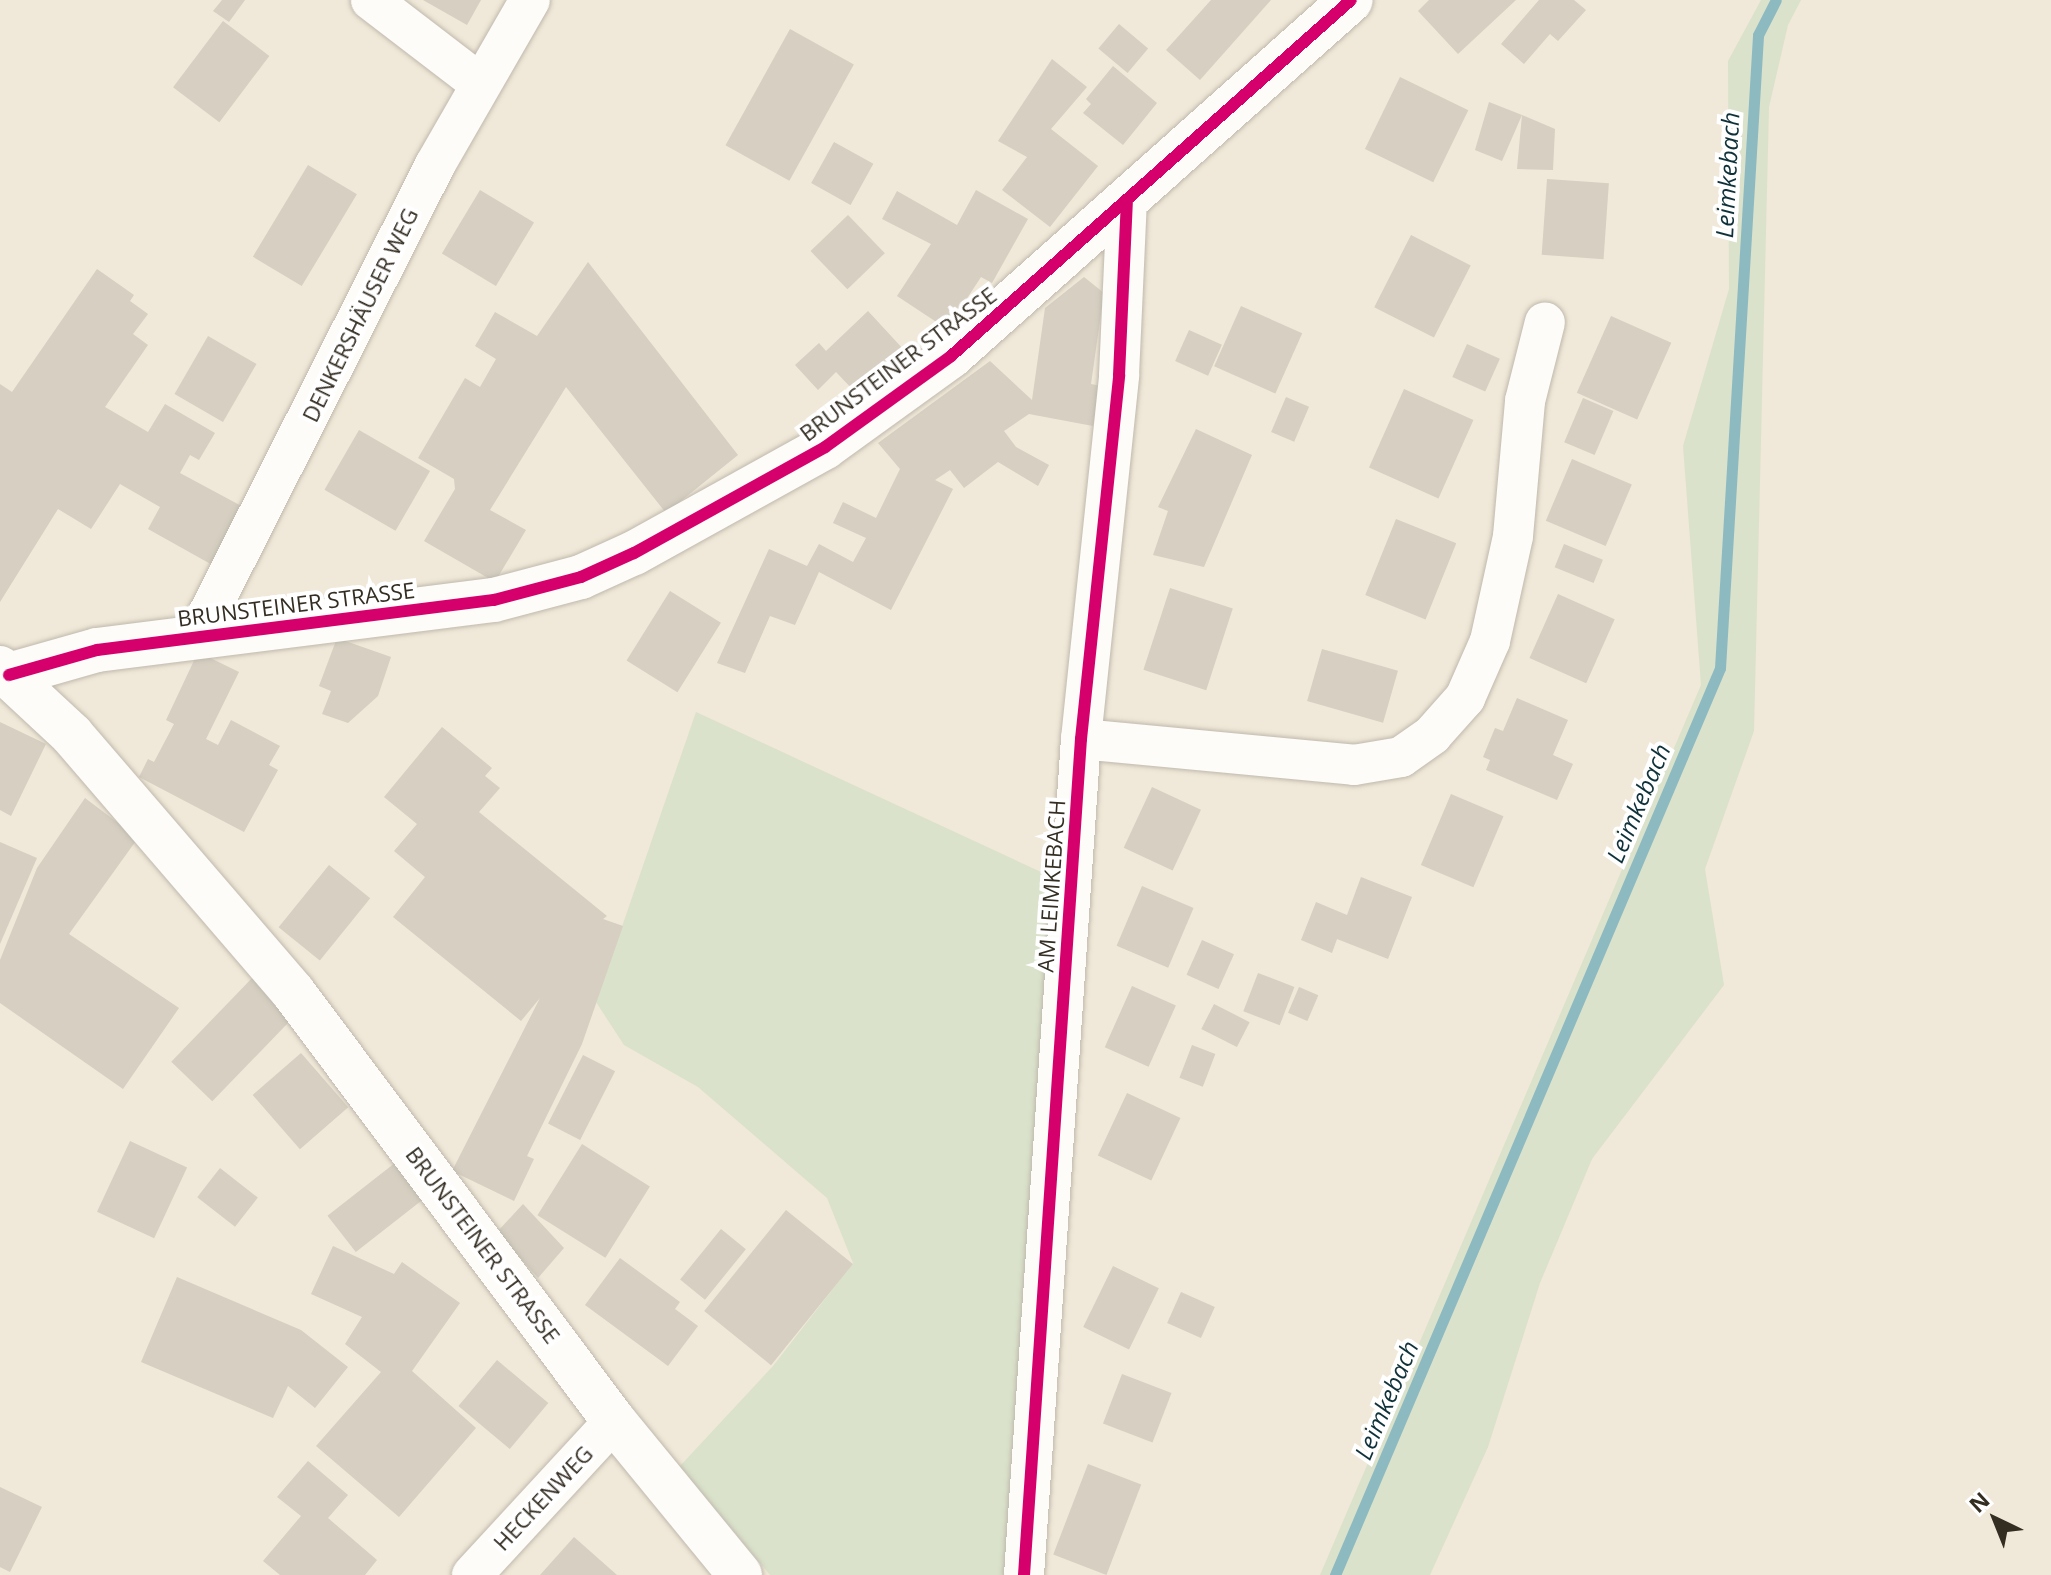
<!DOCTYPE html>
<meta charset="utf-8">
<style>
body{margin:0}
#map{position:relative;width:2051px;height:1575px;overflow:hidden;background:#f0e8d8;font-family:"Open Sans",sans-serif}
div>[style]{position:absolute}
.green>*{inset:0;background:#dae2cb}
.stream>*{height:11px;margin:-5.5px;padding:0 5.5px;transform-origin:5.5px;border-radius:5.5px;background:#8dbac1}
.building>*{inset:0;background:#d6cfc2;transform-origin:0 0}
.roads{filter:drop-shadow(0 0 2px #bfb9ad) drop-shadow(0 0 2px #bfb9ad)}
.minor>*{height:40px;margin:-20px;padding:0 20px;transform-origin:20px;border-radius:20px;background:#fdfcf9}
.tertiary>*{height:44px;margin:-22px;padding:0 22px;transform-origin:22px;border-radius:22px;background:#fdfcf9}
.cycleway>*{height:12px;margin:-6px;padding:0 6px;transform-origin:6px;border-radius:6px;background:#d6006c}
span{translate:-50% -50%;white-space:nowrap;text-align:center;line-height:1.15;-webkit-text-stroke:8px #fff;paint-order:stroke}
.street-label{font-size:22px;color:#332d22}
.water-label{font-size:24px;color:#0f3139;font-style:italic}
.north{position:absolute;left:1955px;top:1479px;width:80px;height:80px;-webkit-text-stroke:6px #fff;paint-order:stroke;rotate:317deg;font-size:22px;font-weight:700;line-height:32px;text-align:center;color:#332d22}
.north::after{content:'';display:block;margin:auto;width:28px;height:36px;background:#332d22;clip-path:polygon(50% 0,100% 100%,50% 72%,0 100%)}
</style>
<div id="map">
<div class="green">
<i style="clip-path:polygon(1761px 0,1801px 0,1788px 25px,1769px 107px,1754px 731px,1705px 869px,1724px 985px,1592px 1159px,1540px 1283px,1488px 1447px,1430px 1575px,1320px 1575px,1701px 685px,1683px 446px,1729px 289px,1728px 61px)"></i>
<i style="clip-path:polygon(696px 712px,1054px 878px,1007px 1575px,770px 1575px,680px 1466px,773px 1366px,853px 1263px,827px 1198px,698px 1087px,624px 1045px,596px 1002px)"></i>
</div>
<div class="stream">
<i style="left:1335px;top:1575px;width:985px;rotate:-67deg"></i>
<i style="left:1720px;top:668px;width:634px;rotate:-86.56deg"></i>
<i style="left:1758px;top:35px;width:39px;rotate:-63deg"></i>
</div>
<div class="building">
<i style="clip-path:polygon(222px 0,245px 0,229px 22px,213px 11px)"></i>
<i style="clip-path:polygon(423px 0,481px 0,467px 25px)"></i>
<i style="clip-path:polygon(1211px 0,1271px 0,1200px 80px,1166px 50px)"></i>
<i style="clip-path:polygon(1429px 0,1516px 0,1458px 54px,1418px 11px)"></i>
<i style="clip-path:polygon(1539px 0,1574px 0,1586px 10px,1558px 41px,1550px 34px,1524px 64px,1501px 44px)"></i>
<i style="left:223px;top:21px;width:58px;height:83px;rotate:37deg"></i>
<i style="left:1119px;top:24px;width:38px;height:32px;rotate:40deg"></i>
<i style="left:790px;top:29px;width:73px;height:133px;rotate:29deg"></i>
<i style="clip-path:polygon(1052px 59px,1087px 87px,1051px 129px,1098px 166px,1050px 227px,1002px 190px,1027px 157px,998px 141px)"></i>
<i style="clip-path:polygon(1113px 66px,1157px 103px,1123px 145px,1083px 113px,1091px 104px,1086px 99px)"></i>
<i style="left:1400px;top:77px;width:76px;height:80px;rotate:26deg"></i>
<i style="clip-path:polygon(1489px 102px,1522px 115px,1502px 161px,1475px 150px)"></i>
<i style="clip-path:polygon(1522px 115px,1555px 129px,1553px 170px,1517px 169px)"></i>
<i style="left:834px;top:142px;width:45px;height:47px;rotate:29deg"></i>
<i style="left:308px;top:165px;width:57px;height:107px;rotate:31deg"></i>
<i style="left:1547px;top:179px;width:62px;height:76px;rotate:4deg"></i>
<i style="left:480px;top:190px;width:63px;height:74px;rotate:31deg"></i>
<i style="clip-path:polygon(976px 190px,1028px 219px,992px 283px,981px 277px,947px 329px,897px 296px,931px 244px,882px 219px,897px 191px,957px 225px)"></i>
<i style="left:848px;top:215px;width:53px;height:52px;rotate:46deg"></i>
<i style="left:1411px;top:235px;width:67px;height:81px;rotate:27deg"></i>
<i style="clip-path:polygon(588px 262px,738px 455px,666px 513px,566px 387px,490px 510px,526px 530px,495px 582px,424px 541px,455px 489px,454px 479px,418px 458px,465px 378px,480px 387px,496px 359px,475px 346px,495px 312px,537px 336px)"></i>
<i style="clip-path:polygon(97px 269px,134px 295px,130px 301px,148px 314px,133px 334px,148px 345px,105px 407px,148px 432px,165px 404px,215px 433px,199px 460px,190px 455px,180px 473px,247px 509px,216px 567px,148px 529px,160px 507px,120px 484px,91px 529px,58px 509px,0 602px,0 384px,12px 392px)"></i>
<i style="clip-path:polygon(1084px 277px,1104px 293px,1091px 384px,1101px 386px,1093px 426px,1029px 414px,1004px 431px,1016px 447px,1049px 465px,1038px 486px,998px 462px,964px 488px,950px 470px,935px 480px,953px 489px,891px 610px,819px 572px,795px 625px,770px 616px,745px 673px,717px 663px,769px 549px,807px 566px,819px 544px,853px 562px,866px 538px,833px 523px,843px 502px,876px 518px,900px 469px,878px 443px,990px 361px,1032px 400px,1045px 308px)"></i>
<i style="left:1241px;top:306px;width:67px;height:66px;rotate:24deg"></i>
<i style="clip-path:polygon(868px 311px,904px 350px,857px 394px,836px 372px,818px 390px,795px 365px,819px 343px,826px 351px)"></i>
<i style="left:1611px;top:316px;width:66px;height:84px;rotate:24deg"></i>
<i style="left:1189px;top:330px;width:36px;height:34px;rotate:24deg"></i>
<i style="left:208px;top:336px;width:56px;height:67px;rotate:30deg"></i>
<i style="left:1467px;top:344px;width:36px;height:36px;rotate:24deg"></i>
<i style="left:1404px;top:389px;width:76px;height:86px;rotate:24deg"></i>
<i style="left:1286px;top:397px;width:25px;height:38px;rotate:23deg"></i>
<i style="left:1583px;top:398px;width:33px;height:48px;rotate:23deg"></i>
<i style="clip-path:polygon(1196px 429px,1252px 455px,1204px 567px,1153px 555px,1168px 511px,1158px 507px)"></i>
<i style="left:359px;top:430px;width:82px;height:69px;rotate:30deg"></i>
<i style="left:1572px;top:459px;width:65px;height:67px;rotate:23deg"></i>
<i style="left:1396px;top:519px;width:65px;height:82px;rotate:22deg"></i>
<i style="left:1564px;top:544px;width:42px;height:25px;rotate:22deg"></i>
<i style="left:1170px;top:588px;width:66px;height:86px;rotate:18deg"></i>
<i style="left:670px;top:591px;width:60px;height:82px;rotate:32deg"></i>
<i style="left:1558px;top:594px;width:62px;height:70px;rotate:24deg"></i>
<i style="clip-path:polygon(337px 638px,391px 657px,378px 696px,348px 723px,322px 714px,331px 691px,319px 686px)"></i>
<i style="left:1322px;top:649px;width:79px;height:54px;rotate:16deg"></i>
<i style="clip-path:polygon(198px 652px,239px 672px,206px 739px,218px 745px,231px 720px,280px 746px,269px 765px,278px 770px,244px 832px,139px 777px,148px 759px,154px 762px,174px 724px,166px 720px)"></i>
<i style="clip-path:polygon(1517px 698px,1568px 720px,1553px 755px,1573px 764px,1557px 800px,1486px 770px,1490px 760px,1483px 757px,1495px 728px,1503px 731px)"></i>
<i style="clip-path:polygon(0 722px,46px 744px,11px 816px,0 810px)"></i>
<i style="clip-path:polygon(442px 727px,492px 768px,485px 776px,500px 788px,479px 812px,607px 916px,603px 919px,623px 926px,582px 1044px,527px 1156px,534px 1159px,514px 1201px,452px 1171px,540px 998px,521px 1021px,393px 917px,425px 877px,394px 851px,417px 824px,384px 797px)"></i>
<i style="left:1152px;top:787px;width:54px;height:67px;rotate:25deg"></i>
<i style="left:1451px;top:794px;width:57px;height:77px;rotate:23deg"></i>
<i style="clip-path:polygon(85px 798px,138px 838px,69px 934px,179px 1008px,123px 1089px,0 1003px,0 960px,37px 868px)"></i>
<i style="clip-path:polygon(0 842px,37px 858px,0 944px)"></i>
<i style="left:329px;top:865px;width:53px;height:80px;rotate:39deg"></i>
<i style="clip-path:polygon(1361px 877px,1412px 897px,1388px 959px,1337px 939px,1332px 953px,1301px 940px,1316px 902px,1347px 915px)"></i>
<i style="left:1142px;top:886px;width:56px;height:65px;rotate:23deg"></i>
<i style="left:1202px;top:940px;width:35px;height:38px;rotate:24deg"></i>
<i style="left:1258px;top:973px;width:39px;height:41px;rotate:21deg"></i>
<i style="left:256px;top:974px;width:57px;height:122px;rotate:44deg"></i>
<i style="left:1132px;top:986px;width:48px;height:67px;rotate:24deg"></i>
<i style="left:1299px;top:987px;width:21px;height:28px;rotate:23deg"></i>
<i style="left:1214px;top:1004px;width:40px;height:28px;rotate:27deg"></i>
<i style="left:1192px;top:1045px;width:25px;height:35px;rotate:21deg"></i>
<i style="left:301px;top:1053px;width:72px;height:64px;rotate:49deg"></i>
<i style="left:583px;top:1055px;width:36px;height:77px;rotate:27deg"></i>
<i style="left:1127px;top:1093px;width:59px;height:69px;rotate:25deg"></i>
<i style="left:130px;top:1141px;width:63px;height:78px;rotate:25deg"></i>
<i style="left:582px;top:1144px;width:80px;height:84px;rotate:32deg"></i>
<i style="left:400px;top:1159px;width:46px;height:92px;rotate:52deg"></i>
<i style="left:220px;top:1168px;width:48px;height:37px;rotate:38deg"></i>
<i style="clip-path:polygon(523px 1204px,564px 1248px,538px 1278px,497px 1232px)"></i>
<i style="left:786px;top:1210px;width:86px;height:130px;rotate:39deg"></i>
<i style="left:721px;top:1229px;width:32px;height:65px;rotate:39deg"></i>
<i style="clip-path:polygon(333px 1246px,394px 1274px,402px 1262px,460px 1303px,412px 1371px,476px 1428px,399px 1517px,316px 1446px,381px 1372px,345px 1344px,362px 1317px,311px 1294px)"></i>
<i style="clip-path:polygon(620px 1258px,680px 1302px,675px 1309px,698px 1326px,668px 1366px,585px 1305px)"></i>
<i style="left:1113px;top:1266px;width:51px;height:68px;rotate:26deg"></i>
<i style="clip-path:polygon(177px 1277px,301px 1330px,348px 1367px,315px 1408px,288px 1386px,273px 1418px,141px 1362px)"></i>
<i style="left:1181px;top:1292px;width:37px;height:34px;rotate:24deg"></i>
<i style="left:497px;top:1360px;width:67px;height:60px;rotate:40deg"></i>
<i style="left:1122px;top:1374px;width:53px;height:53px;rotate:21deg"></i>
<i style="clip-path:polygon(308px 1461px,348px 1495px,328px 1518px,377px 1560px,365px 1575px,280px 1575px,263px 1561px,301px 1516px,277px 1497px)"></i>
<i style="left:1088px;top:1464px;width:57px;height:97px;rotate:21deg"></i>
<i style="clip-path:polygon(0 1487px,42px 1507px,10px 1572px,0 1567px)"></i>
<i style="clip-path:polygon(574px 1537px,617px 1575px,540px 1575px)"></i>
</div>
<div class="roads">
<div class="minor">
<i style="left:371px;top:0;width:136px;rotate:37.5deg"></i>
<i style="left:198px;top:634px;width:525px;rotate:-63.19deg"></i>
<i style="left:435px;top:165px;width:190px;rotate:-60.1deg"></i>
<i style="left:1081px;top:739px;width:274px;rotate:5.4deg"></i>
<i style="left:1354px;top:765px;width:48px;rotate:-9.7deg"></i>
<i style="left:1401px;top:757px;width:38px;rotate:-35deg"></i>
<i style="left:1432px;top:735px;width:50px;rotate:-48.3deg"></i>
<i style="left:1465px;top:698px;width:62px;rotate:-66.3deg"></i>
<i style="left:1490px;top:641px;width:107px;rotate:-77.6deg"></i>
<i style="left:1513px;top:536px;width:136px;rotate:-84.9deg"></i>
<i style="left:1525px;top:401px;width:81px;rotate:-75.8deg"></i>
<i style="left:472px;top:1575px;width:209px;rotate:-47.3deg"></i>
<i style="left:1024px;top:1575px;width:838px;rotate:-86.1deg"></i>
<i style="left:1081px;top:739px;width:366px;rotate:-84deg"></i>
<i style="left:1119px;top:375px;width:175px;rotate:-87.4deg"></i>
</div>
<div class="tertiary">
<i style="left:0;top:668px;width:98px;rotate:42.9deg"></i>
<i style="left:72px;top:735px;width:339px;rotate:49.3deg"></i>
<i style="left:293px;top:992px;width:536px;rotate:53.19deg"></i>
<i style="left:614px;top:1421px;width:199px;rotate:50.7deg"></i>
<i style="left:9px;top:675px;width:91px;rotate:-15.9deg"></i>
<i style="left:97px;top:650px;width:400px;rotate:-7.2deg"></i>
<i style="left:494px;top:600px;width:90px;rotate:-14.8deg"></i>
<i style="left:581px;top:577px;width:58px;rotate:-24.4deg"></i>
<i style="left:634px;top:553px;width:218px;rotate:-29deg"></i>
<i style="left:825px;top:447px;width:155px;rotate:-35.8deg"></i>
<i style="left:951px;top:356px;width:535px;rotate:-41.67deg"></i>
</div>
</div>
<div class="cycleway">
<i style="left:9px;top:675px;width:91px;rotate:-15.9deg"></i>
<i style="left:97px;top:650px;width:400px;rotate:-7.2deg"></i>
<i style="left:494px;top:600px;width:90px;rotate:-14.8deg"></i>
<i style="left:581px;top:577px;width:58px;rotate:-24.4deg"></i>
<i style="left:634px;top:553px;width:218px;rotate:-29deg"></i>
<i style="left:825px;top:447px;width:155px;rotate:-35.8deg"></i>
<i style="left:951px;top:356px;width:535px;rotate:-41.67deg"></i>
<i style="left:1024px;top:1575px;width:838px;rotate:-86.1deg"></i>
<i style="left:1081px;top:739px;width:366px;rotate:-84deg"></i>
<i style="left:1119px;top:375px;width:175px;rotate:-87.4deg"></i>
</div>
<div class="street-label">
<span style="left:360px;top:315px;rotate:-64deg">DENKERSHÄUSER WEG</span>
<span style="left:898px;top:364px;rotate:-37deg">BRUNSTEINER STRASSE</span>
<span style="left:296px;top:604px;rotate:-7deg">BRUNSTEINER STRASSE</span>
<span style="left:1051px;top:886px;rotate:-86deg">AM LEIMKEBACH</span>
<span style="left:483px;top:1245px;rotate:53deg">BRUNSTEINER STRASSE</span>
<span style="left:543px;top:1498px;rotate:-47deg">HECKENWEG</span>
</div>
<div class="water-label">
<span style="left:1727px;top:175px;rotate:-87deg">Leimkebach</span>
<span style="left:1638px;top:803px;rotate:-67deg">Leimkebach</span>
<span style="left:1386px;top:1400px;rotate:-67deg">Leimkebach</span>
</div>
<div class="north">N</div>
</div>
